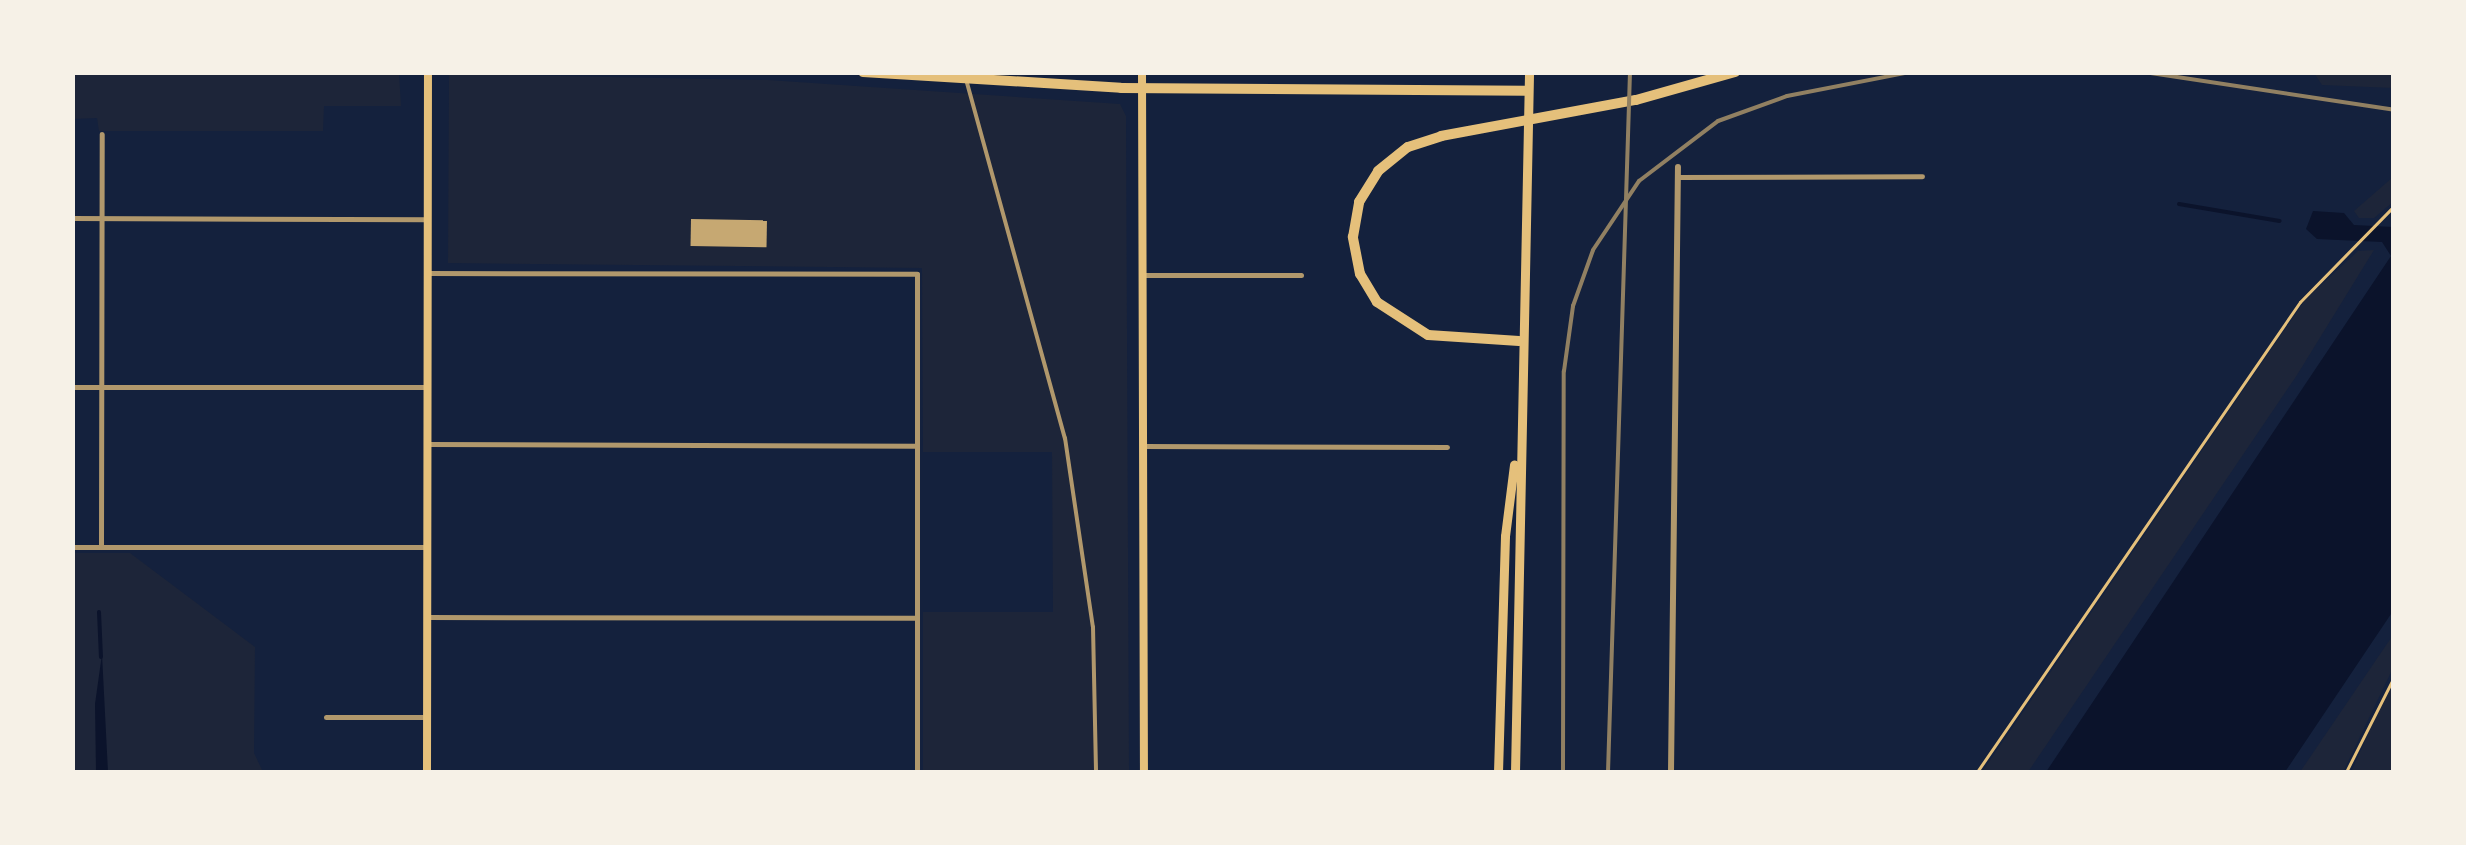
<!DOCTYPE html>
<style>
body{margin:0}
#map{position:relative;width:2466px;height:845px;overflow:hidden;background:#14213d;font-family:"Fira Sans Condensed",sans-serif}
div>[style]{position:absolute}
.green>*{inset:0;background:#1d2539}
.water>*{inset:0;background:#0b132b}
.stream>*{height:4px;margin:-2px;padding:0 2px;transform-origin:2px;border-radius:2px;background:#0b132b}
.building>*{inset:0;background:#c6a872;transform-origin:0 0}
.path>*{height:2.5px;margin:-1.25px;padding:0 1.25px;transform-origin:1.25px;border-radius:1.25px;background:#e5c07b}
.pedestrian>*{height:4px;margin:-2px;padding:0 2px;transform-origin:2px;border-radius:2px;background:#b1986c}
.minor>*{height:5px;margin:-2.5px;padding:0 2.5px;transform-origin:2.5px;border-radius:2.5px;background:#b1986c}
.tertiary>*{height:6px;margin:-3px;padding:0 3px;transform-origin:3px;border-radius:3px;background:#b1986c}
.secondary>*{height:8px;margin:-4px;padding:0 4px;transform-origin:4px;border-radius:4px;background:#e5c07b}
.primary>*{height:9px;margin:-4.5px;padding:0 4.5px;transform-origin:4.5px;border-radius:4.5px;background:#e5c07b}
.motorway>*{height:10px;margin:-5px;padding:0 5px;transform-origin:5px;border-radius:5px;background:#e5c07b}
.rail>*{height:4px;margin:-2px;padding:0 2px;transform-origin:2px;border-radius:2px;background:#918062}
span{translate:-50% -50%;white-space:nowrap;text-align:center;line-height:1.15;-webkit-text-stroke:8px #f6f1e7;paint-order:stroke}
.frame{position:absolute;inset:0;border:75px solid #f6f1e7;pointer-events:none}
</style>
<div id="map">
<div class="green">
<i style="clip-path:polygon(73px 72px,399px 73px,401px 106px,324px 106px,323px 131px,99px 131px,97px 118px,73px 119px,73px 130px)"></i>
<i style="clip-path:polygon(2314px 73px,2393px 73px,2393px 88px,2322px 85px)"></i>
<i style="clip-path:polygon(449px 74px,768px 80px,1120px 104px,1126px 116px,1129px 772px,923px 772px,923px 612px,1053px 612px,1052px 452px,923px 452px,922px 268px,448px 263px)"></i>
<i style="clip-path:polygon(2393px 177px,2393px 202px,2374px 218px,2359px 218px,2354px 211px)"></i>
<i style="clip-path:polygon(2374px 250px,2297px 375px,2028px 772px,1982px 772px,2305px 300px,2358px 251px)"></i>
<i style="clip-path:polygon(73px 553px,130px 553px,255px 647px,254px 753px,263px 772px,73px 772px)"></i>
<i style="clip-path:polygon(2393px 635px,2393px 668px,2343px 772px,2300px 772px)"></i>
<i style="clip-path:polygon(2393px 684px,2393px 772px,2351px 772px,2377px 714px)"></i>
</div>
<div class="water">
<i style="clip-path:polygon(2313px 211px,2344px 213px,2354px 225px,2393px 227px,2393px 611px,2285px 772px,2046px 772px,2391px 256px,2382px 242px,2317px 239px,2306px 229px)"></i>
<i style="clip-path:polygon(102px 654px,108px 772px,96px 772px,95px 704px)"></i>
</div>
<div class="stream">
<i style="left:2179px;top:204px;width:102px;rotate:9.6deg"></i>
<i style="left:99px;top:612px;width:45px;rotate:87.5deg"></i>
</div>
<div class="building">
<i style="left:691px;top:219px;width:76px;height:27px;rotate:1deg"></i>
</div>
<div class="path">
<i style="left:1977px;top:772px;width:570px;rotate:-55.5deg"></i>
<i style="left:2300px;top:302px;width:134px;rotate:-45.6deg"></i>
<i style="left:2346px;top:772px;width:106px;rotate:-63.2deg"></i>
</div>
<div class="pedestrian">
<i style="left:964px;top:72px;width:380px;rotate:74.6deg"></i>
<i style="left:1065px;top:438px;width:191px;rotate:81.6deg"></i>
<i style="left:1093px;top:627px;width:145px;rotate:88.8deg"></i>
</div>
<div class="minor">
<i style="left:1677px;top:177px;width:245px;rotate:-0.2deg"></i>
<i style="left:72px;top:218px;width:356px;rotate:0.2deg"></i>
<i style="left:428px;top:273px;width:489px;rotate:0.1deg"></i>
<i style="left:917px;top:274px;width:498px;rotate:90deg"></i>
<i style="left:1144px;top:275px;width:157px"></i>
<i style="left:72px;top:387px;width:356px"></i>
<i style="left:428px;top:444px;width:489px;rotate:0.2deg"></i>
<i style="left:1144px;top:446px;width:303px;rotate:0.2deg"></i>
<i style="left:72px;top:547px;width:355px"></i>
<i style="left:101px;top:547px;width:413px;rotate:-89.9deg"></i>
<i style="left:427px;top:617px;width:490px;rotate:0.1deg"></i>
<i style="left:326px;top:717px;width:101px"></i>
</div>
<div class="tertiary">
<i style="left:1671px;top:772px;width:605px;rotate:-89.34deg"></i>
</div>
<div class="secondary">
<i style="left:1142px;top:72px;width:700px;rotate:89.84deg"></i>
<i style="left:427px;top:772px;width:700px;rotate:-89.92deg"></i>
</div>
<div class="primary">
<i style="left:1498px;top:772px;width:236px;rotate:-88.3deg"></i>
<i style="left:1505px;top:536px;width:72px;rotate:-82.8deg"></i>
<i style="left:1515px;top:772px;width:700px;rotate:-88.85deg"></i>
</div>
<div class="motorway">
<i style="left:863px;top:72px;width:258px;rotate:3.5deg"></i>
<i style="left:1121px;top:88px;width:407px;rotate:0.4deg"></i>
<i style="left:1519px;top:341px;width:91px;rotate:-176.2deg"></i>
<i style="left:1428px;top:335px;width:61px;rotate:-147.1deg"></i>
<i style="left:1377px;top:302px;width:33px;rotate:-121deg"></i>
<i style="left:1360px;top:274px;width:38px;rotate:-101deg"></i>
<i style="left:1353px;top:237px;width:36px;rotate:-80deg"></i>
<i style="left:1359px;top:202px;width:36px;rotate:-58deg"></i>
<i style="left:1378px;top:171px;width:38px;rotate:-39deg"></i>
<i style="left:1408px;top:147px;width:35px;rotate:-18deg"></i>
<i style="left:1441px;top:136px;width:198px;rotate:-10.5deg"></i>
<i style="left:1636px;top:100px;width:103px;rotate:-15.8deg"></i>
</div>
<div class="rail">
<i style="left:2144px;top:72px;width:253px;rotate:8.6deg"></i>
<i style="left:1563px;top:772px;width:401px;rotate:-89.9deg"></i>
<i style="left:1564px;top:371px;width:66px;rotate:-82.1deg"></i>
<i style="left:1573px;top:306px;width:59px;rotate:-70.3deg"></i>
<i style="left:1593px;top:250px;width:83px;rotate:-56.3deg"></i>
<i style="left:1639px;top:181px;width:99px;rotate:-37.2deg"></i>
<i style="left:1718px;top:121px;width:73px;rotate:-19.9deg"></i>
<i style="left:1787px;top:96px;width:125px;rotate:-11deg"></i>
<i style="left:1608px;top:772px;width:700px;rotate:-88.2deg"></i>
</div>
<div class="frame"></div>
</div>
